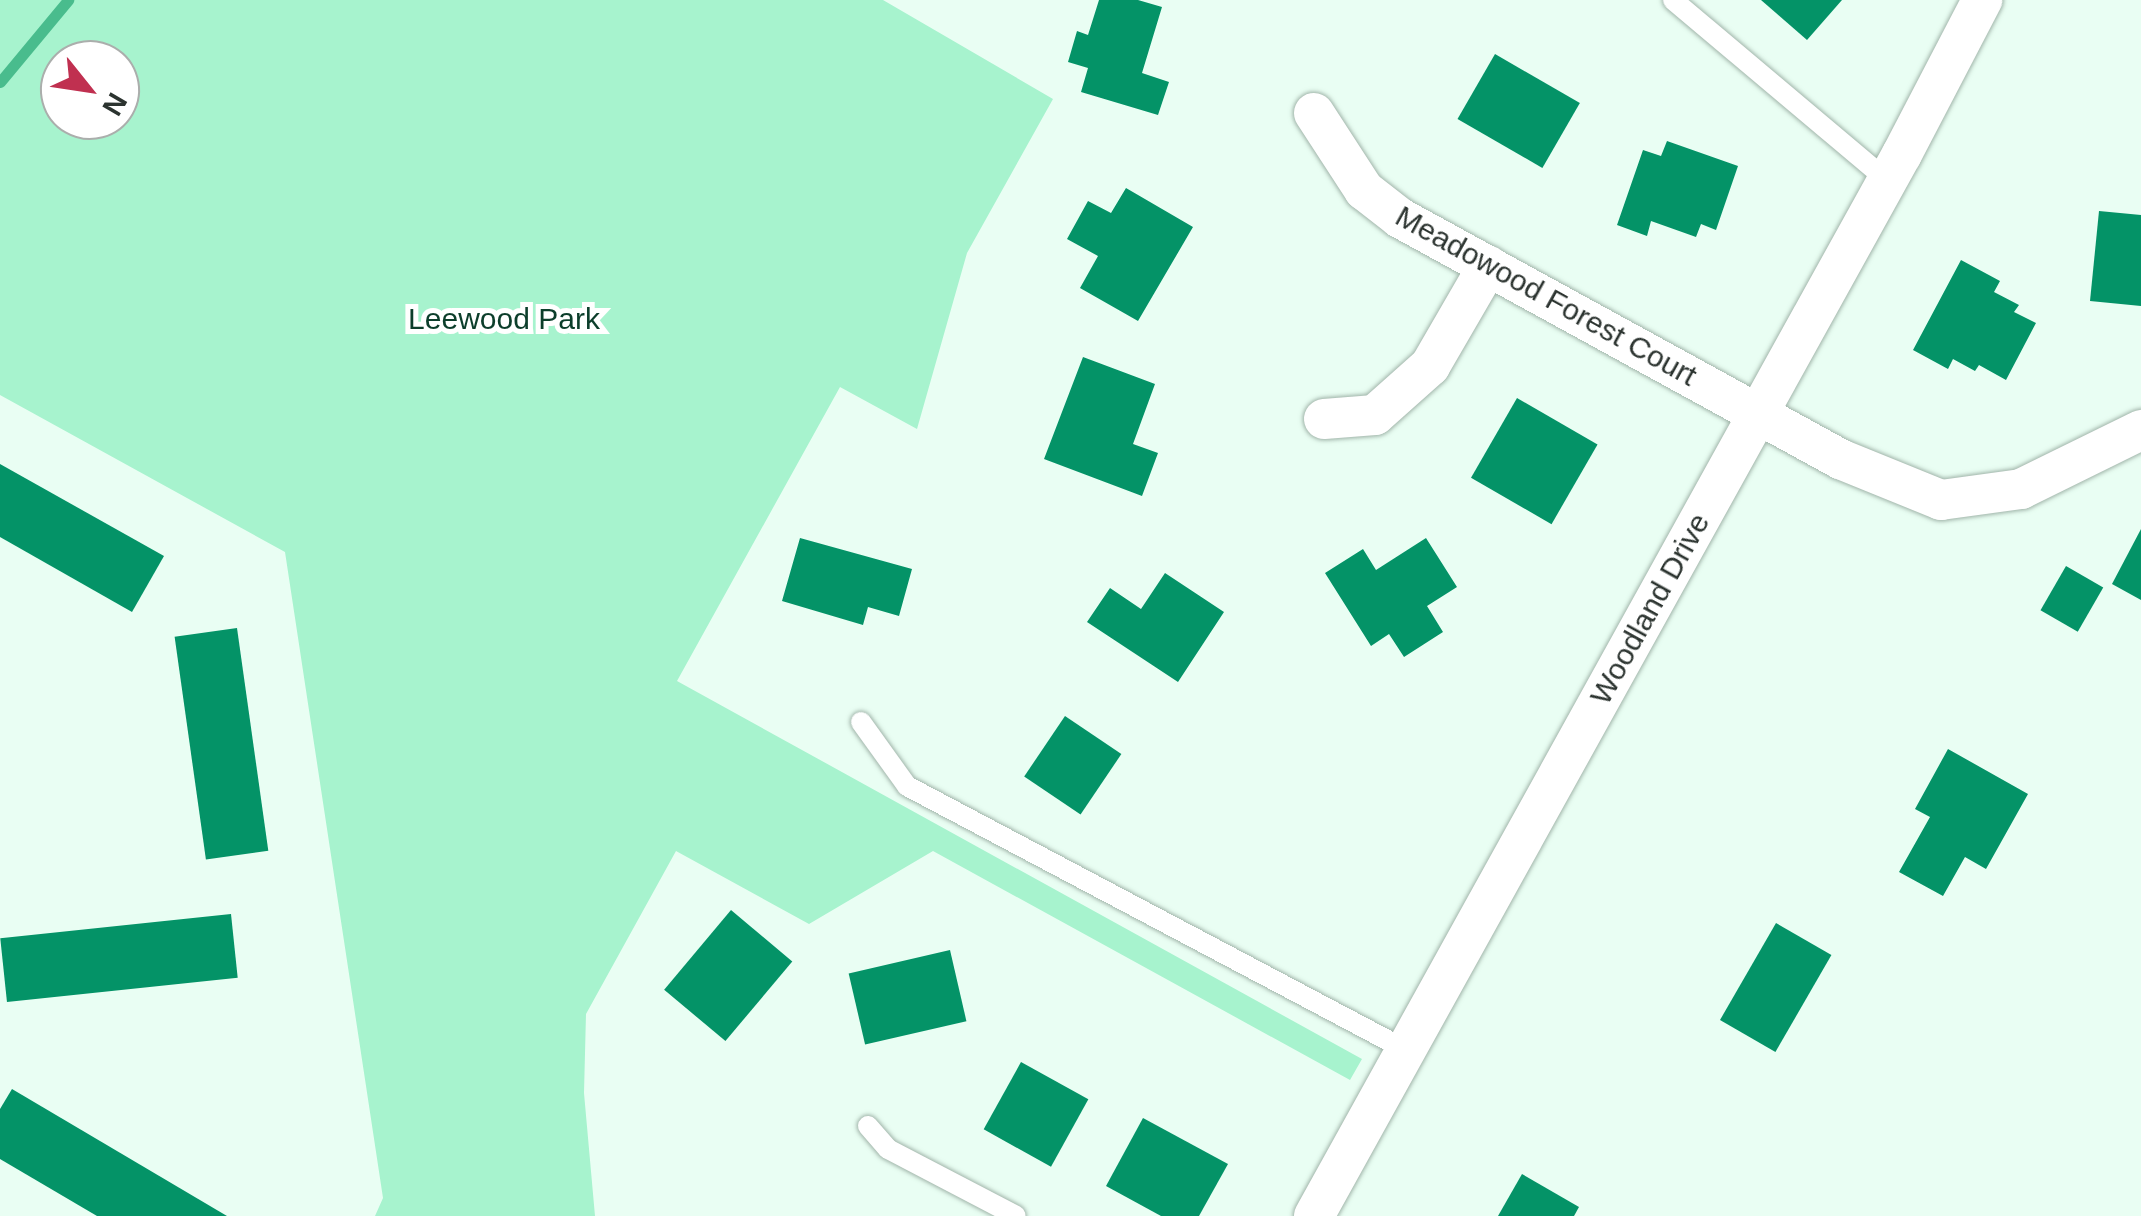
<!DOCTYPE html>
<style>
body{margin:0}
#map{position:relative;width:2141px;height:1216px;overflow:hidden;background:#e9fef3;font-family:Arial,sans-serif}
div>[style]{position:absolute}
.green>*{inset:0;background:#a7f3ce}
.stream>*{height:11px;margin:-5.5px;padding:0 5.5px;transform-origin:5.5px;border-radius:5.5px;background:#49bc8d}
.building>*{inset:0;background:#049367;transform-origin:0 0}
.roads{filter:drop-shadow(0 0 2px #a1b5aa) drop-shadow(0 0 2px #a1b5aa)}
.lane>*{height:20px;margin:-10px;padding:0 10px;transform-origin:10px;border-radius:10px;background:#fff}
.street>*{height:40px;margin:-20px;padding:0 20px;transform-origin:20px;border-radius:20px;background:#fff}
span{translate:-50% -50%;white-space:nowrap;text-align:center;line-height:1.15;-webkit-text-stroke:10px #fff;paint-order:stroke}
.street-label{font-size:30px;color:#2c3430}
.park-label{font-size:30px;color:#0c3e2b}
.north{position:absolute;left:40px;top:40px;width:100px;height:100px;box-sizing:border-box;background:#fff;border:2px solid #abaeac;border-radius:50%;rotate:120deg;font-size:28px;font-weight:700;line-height:40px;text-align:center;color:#2c3430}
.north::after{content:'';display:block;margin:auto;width:35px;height:45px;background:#c03050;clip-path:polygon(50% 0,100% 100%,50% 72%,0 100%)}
</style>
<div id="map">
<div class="green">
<i style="clip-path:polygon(evenodd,0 0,883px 0,1053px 99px,967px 253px,917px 429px,840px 387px,677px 681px,1362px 1059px,1350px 1080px,933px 851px,809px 924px,676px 851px,586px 1014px,584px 1093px,595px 1216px,375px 1216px,383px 1198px,285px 552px,0 395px,0 0,60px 60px,120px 60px,120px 120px,60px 120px,60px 60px)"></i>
</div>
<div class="stream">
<i style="left:0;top:82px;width:107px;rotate:-50.3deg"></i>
</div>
<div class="building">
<i style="clip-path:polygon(1099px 0,1138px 0,1162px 7px,1142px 73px,1169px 82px,1158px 115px,1081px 92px,1088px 68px,1068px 62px,1077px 31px,1088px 35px)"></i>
<i style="clip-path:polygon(1761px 0,1842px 0,1807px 40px)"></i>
<i style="left:1495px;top:54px;width:98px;height:75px;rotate:30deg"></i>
<i style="clip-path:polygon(1667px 141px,1738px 166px,1716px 230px,1701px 224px,1696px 237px,1651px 221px,1647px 236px,1617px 225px,1643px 150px,1661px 156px)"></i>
<i style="clip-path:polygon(1126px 188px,1193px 227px,1138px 321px,1080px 288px,1098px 256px,1067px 239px,1088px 201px,1111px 213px)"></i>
<i style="clip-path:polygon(2099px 211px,2141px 215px,2141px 306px,2090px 301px)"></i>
<i style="clip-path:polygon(1961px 260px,2000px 281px,1994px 292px,2019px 305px,2014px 312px,2036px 323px,2006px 380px,1979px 365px,1975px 371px,1953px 359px,1948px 369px,1913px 350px)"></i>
<i style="clip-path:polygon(1083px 357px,1155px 384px,1133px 444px,1158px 453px,1142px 496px,1044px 459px)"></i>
<i style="left:1517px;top:398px;width:93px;height:92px;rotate:30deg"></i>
<i style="clip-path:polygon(0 464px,164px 556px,132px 612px,0 537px)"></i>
<i style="clip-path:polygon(2141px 529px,2141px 600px,2112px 584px)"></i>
<i style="clip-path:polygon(800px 538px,912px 569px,899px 616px,868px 607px,863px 625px,782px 601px)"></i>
<i style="clip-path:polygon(1426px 538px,1457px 587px,1427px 606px,1443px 632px,1404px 657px,1389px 634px,1371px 646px,1325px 573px,1363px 549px,1376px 570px)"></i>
<i style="left:2066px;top:566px;width:43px;height:51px;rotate:30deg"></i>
<i style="clip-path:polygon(1165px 573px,1224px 612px,1178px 682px,1087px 622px,1110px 588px,1141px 609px)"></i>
<i style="left:237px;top:628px;width:225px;height:63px;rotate:82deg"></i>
<i style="left:1065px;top:716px;width:68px;height:73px;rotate:34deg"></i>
<i style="clip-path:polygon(1948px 749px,2028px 794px,1986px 869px,1965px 857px,1943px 896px,1899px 872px,1930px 817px,1915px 809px)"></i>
<i style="left:731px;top:910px;width:80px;height:104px;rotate:40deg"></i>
<i style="left:231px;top:914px;width:64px;height:232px;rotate:84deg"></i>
<i style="left:1776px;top:923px;width:64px;height:112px;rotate:30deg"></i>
<i style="left:950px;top:950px;width:73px;height:104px;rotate:77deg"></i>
<i style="left:1021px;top:1062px;width:77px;height:77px;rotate:29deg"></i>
<i style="clip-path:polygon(12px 1089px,227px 1216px,97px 1216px,0 1159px,0 1109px)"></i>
<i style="clip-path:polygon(1143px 1118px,1228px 1164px,1199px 1216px,1161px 1216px,1106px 1186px)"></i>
<i style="clip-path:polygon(1522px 1174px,1579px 1207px,1574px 1216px,1498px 1216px)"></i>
</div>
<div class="roads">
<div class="lane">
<i style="left:1673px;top:0;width:281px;rotate:40.1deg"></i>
<i style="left:861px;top:722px;width:79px;rotate:54.3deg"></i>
<i style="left:907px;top:786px;width:565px;rotate:27.88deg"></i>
<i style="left:868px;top:1126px;width:30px;rotate:49deg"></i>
<i style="left:888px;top:1149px;width:144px;rotate:27.6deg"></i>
</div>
<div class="street">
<i style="left:1314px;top:113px;width:92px;rotate:57deg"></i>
<i style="left:1364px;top:190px;width:46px;rotate:37.9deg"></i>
<i style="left:1400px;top:218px;width:502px;rotate:28.71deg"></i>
<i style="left:1840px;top:459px;width:109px;rotate:22.1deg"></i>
<i style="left:1941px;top:500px;width:81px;rotate:-7.8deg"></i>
<i style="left:2021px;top:489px;width:134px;rotate:-26.2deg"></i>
<i style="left:1324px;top:419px;width:51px;rotate:-4.5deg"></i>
<i style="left:1375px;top:415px;width:74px;rotate:-41.7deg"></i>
<i style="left:1430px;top:366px;width:116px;rotate:-59.9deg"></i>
<i style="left:1314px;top:1216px;width:1214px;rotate:-61.03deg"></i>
<i style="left:1902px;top:154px;width:174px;rotate:-62.5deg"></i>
</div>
</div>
<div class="street-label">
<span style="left:1546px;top:296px;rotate:29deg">Meadowood Forest Court</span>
<span style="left:1650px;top:609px;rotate:-61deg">Woodland Drive</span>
</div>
<div class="park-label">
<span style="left:504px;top:319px">Leewood Park</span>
</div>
<div class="north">N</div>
</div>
